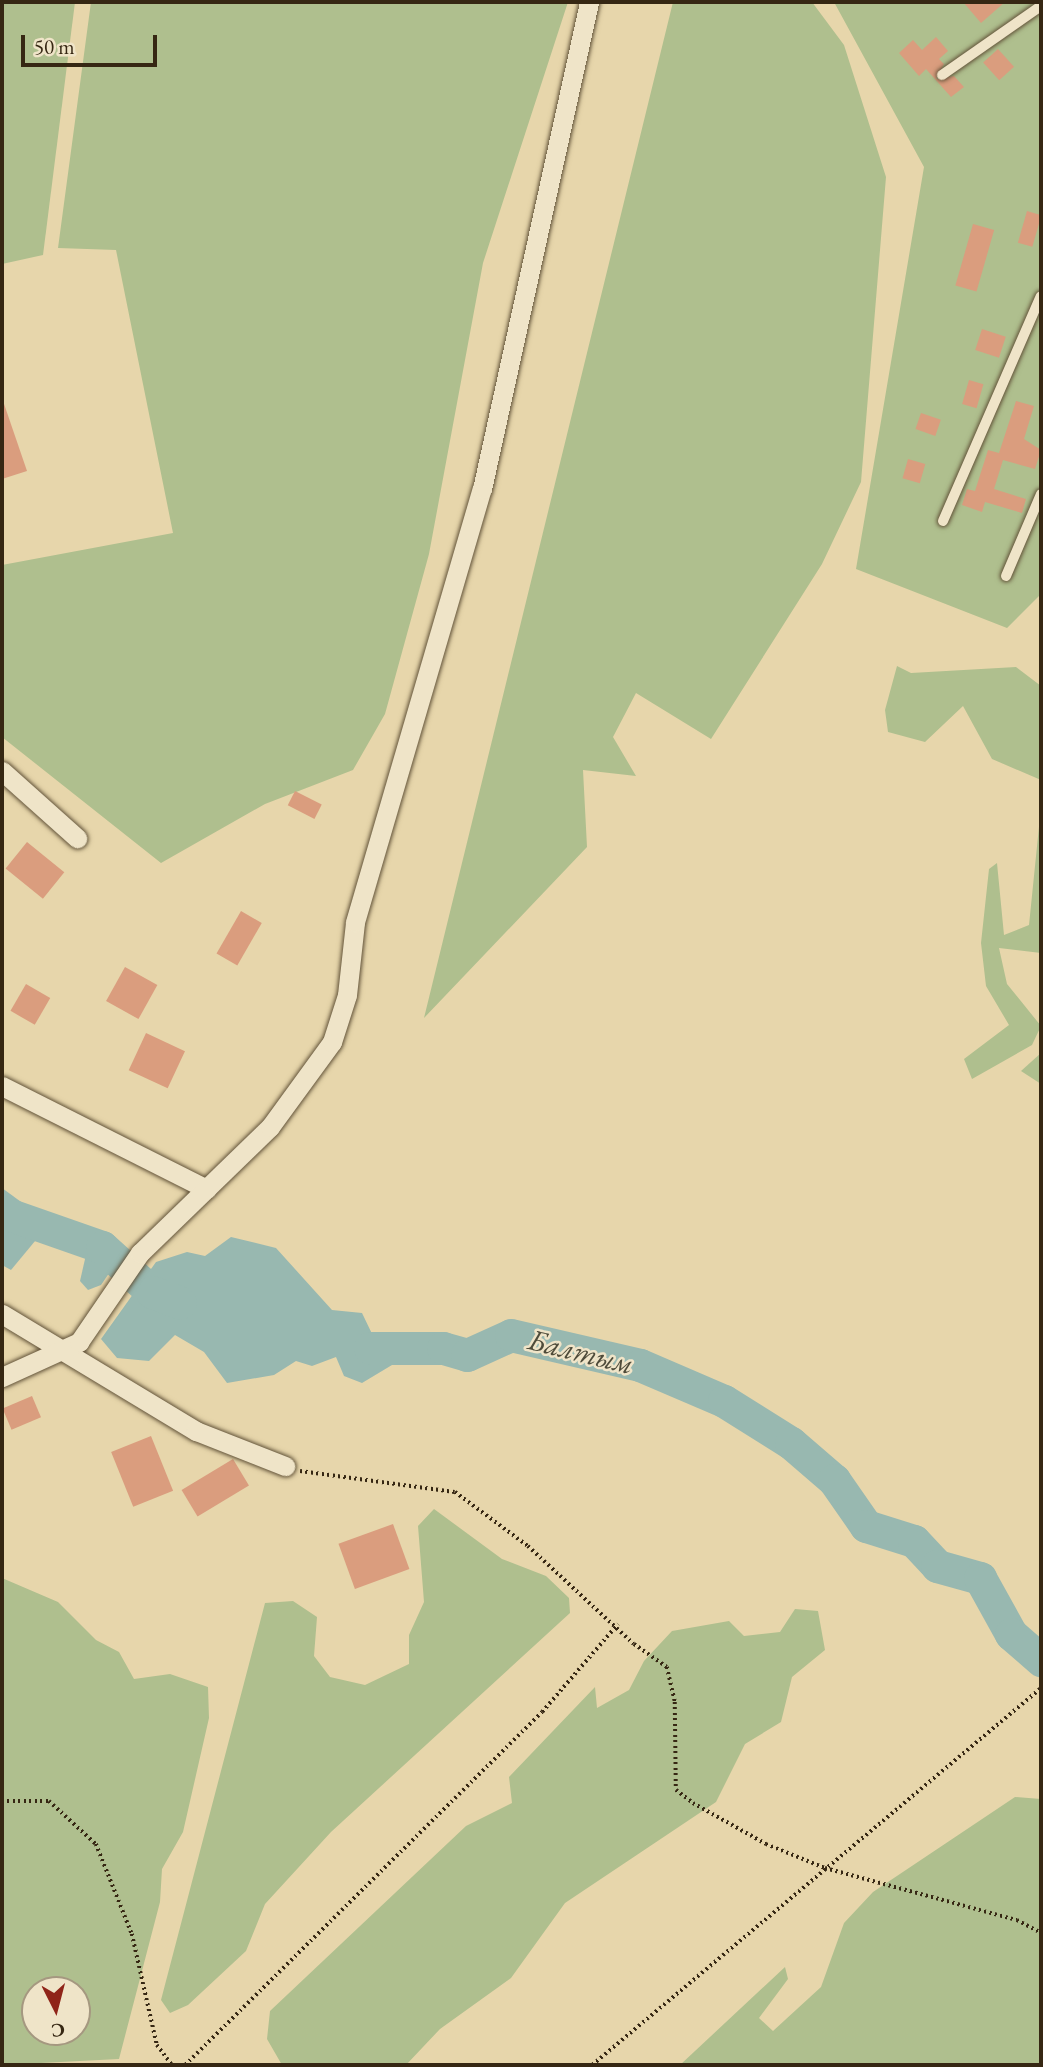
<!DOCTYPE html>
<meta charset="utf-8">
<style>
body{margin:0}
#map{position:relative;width:1043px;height:2067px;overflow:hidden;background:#e7d6ab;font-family:"EB Garamond",serif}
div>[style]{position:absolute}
.green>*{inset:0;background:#afbf8e}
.water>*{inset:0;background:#98b8b0}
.river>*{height:33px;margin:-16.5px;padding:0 16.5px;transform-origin:16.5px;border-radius:16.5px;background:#98b8b0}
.building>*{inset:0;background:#da9d7e;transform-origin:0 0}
.path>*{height:3.5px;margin-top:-1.75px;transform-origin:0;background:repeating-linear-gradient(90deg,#362713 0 2px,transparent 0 5.5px)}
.roads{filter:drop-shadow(0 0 2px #625339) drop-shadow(0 0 2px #625339)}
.service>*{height:10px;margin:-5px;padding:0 5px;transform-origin:5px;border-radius:5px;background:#efe4c8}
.minor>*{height:19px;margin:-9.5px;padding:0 9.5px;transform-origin:9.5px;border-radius:9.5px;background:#efe4c8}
span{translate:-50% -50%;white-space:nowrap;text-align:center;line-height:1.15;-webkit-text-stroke:5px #efe4c8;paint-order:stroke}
.water-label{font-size:30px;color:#4e4b3a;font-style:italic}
.frame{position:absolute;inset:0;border:4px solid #362713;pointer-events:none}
.north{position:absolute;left:21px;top:1976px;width:70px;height:70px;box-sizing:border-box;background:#efe4c8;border:2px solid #a59880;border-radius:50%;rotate:174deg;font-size:19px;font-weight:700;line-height:28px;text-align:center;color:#362713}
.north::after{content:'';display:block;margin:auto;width:24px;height:32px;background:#8f2418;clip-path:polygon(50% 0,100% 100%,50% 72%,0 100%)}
.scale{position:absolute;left:21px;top:35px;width:136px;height:32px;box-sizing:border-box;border:4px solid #362713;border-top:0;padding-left:9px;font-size:21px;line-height:24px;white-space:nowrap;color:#362713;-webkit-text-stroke:5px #efe4c8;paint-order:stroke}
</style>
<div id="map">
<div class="green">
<i style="clip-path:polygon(2px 2px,75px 2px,43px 255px,2px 264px)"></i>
<i style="clip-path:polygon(91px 2px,568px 2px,483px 263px,429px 554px,385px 714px,353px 770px,265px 804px,161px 863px,2px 737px,2px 565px,173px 533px,116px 250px,58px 248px)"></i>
<i style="clip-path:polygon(673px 2px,812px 2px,844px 45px,886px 177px,861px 482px,822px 564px,711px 739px,636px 693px,613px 737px,636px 776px,583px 770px,587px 847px,424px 1018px)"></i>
<i style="clip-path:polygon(834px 2px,1041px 2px,1041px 594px,1007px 628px,856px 569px,924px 167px)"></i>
<i style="clip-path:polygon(897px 666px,911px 673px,1016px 667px,1041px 686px,1041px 780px,992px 759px,963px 706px,925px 742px,888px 732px,885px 710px)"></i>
<i style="clip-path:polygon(1041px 807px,1041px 953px,999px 948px,1007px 984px,1041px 1026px,1032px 1045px,972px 1079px,964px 1059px,1009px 1025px,986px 986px,981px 943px,989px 869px,997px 863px,1004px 935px,1029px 925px)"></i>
<i style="clip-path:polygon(1041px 1053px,1041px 1084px,1021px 1071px)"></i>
<i style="clip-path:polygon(434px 1509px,502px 1559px,546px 1576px,569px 1598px,570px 1613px,331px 1832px,265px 1904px,246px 1951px,188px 2005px,170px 2013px,161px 2000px,265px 1603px,293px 1601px,317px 1617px,314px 1656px,330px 1677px,365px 1685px,409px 1664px,409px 1635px,424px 1602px,418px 1526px)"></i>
<i style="clip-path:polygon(evenodd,2px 1578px,58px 1602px,96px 1640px,119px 1652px,134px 1679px,170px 1674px,208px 1687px,209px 1718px,183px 1832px,162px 1869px,160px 1902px,119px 2059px,2px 2065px,2px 1578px,35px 1990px,77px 1990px,77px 2032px,35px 2032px,35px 1990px)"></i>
<i style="clip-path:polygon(795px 1609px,818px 1611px,825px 1650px,792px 1677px,781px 1722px,745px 1744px,716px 1802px,565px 1903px,511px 1978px,440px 2029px,406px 2065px,282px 2065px,267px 2039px,270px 2011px,466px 1826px,512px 1803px,509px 1777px,595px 1687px,597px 1708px,629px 1690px,644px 1661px,672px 1631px,729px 1621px,744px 1636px,780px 1632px)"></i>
<i style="clip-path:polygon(1015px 1797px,1041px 1799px,1041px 2065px,680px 2065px,785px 1967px,788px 1979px,759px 2018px,773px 2031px,821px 1987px,844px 1923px,873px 1892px)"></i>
</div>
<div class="water">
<i style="clip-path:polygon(2px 1188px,50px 1223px,11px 1270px,2px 1265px)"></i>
<i style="clip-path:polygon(231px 1237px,276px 1248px,332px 1310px,362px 1313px,375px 1340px,410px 1334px,417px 1350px,362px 1383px,344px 1376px,336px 1357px,312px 1366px,296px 1361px,274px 1375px,227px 1383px,204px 1352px,175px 1335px,149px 1361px,117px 1358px,101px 1339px,156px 1262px,187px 1252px,205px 1256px)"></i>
<i style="clip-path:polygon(101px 1239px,117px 1250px,116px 1263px,101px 1285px,88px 1290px,80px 1281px,88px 1246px)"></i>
</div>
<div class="river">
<i style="left:2px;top:1212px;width:106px;rotate:19.3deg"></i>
<i style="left:102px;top:1247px;width:67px;rotate:42deg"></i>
<i style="left:152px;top:1292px;width:30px;rotate:21deg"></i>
<i style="left:370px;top:1348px;width:73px"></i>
<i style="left:443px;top:1348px;width:25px;rotate:16deg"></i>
<i style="left:467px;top:1355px;width:48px;rotate:-24.4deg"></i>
<i style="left:511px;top:1335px;width:132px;rotate:13.1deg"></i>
<i style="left:640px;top:1365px;width:91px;rotate:23.2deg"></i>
<i style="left:724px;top:1401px;width:79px;rotate:32.1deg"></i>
<i style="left:791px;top:1443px;width:57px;rotate:40.7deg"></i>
<i style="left:834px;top:1480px;width:56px;rotate:55.2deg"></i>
<i style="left:866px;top:1526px;width:50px;rotate:17.4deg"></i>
<i style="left:914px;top:1541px;width:34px;rotate:47deg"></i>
<i style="left:937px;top:1566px;width:45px;rotate:15.6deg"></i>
<i style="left:980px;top:1578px;width:64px;rotate:61deg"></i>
<i style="left:1011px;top:1634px;width:40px;rotate:41deg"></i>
</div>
<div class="building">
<i style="clip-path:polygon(963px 2px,1005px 2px,981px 23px)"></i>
<i style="clip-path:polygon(936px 37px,948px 51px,939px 59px,944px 64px,936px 79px,954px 76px,964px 87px,951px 97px,926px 69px,919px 76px,899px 53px,913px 40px,922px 50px)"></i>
<i style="left:998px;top:49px;width:24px;height:20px;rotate:48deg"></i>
<i style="left:1027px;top:211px;width:15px;height:33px;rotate:16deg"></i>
<i style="left:973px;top:224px;width:22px;height:64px;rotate:16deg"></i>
<i style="left:982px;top:329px;width:25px;height:22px;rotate:18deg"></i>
<i style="left:969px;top:380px;width:15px;height:25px;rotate:16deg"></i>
<i style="clip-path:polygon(2px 398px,27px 471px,2px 479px)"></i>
<i style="clip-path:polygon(1016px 401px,1034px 406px,1024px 439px,1041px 450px,1035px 469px,1003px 460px,994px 489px,1026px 499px,1022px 513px,985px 502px,982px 512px,962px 505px,967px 489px,975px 491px,988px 450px,999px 453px)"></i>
<i style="left:921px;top:413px;width:21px;height:17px;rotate:19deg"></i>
<i style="left:908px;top:459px;width:18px;height:20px;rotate:16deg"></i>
<i style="left:295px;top:791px;width:30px;height:16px;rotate:27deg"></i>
<i style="left:27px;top:842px;width:48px;height:34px;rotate:39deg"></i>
<i style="left:241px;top:911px;width:24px;height:49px;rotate:30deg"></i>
<i style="left:125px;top:967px;width:37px;height:39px;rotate:29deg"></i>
<i style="left:26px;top:984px;width:28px;height:31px;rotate:30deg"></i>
<i style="left:146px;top:1033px;width:43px;height:41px;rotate:25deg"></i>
<i style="left:32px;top:1396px;width:23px;height:32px;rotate:67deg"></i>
<i style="left:151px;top:1436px;width:59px;height:43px;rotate:68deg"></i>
<i style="left:233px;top:1459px;width:31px;height:60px;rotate:59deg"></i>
<i style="left:393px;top:1524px;width:48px;height:58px;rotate:70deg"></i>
</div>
<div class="path">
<i style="left:300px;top:1471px;width:156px;rotate:7.7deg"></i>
<i style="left:455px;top:1492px;width:91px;rotate:36.5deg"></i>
<i style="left:528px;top:1546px;width:144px;rotate:42.8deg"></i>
<i style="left:634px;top:1644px;width:40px;rotate:34.9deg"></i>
<i style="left:667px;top:1667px;width:36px;rotate:77deg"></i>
<i style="left:675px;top:1702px;width:88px;rotate:89.3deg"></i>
<i style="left:676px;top:1790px;width:21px;rotate:37deg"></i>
<i style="left:693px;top:1803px;width:84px;rotate:29.3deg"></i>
<i style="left:766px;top:1844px;width:64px;rotate:22.1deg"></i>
<i style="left:825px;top:1868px;width:199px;rotate:15.2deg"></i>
<i style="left:1017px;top:1920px;width:27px;rotate:28deg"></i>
<i style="left:2px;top:1801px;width:47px"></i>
<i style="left:49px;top:1801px;width:64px;rotate:42.5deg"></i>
<i style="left:96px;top:1844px;width:97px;rotate:68.2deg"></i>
<i style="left:132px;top:1934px;width:114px;rotate:77.3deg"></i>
<i style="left:157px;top:2045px;width:25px;rotate:53deg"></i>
<i style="left:185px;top:2065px;width:502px;rotate:-44.68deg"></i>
<i style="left:542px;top:1712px;width:116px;rotate:-49.2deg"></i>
<i style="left:592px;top:2065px;width:586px;rotate:-40.02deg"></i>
</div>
<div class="roads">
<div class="service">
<i style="left:942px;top:75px;width:121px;rotate:-34.9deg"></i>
<i style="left:943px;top:521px;width:245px;rotate:-66.5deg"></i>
<i style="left:1006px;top:576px;width:89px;rotate:-66.9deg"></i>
</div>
<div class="minor">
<i style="left:2px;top:771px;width:101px;rotate:41.8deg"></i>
<i style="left:2px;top:1086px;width:229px;rotate:26.7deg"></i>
<i style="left:2px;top:1314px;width:227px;rotate:31.1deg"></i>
<i style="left:196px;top:1431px;width:96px;rotate:21.5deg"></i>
<i style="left:2px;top:1377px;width:85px;rotate:-24.4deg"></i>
<i style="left:79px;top:1342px;width:108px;rotate:-55.6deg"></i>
<i style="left:140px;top:1253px;width:181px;rotate:-44.1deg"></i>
<i style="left:270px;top:1127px;width:105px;rotate:-53.9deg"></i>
<i style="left:332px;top:1042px;width:49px;rotate:-72.3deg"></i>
<i style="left:347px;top:995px;width:73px;rotate:-83.7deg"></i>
<i style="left:355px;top:922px;width:451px;rotate:-73.7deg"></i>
<i style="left:482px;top:489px;width:499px;rotate:-77.6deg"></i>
</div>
</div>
<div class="water-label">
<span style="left:581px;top:1352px;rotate:14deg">Балтым</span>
</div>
<div class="frame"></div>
<div class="north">С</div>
<div class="scale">50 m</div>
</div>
